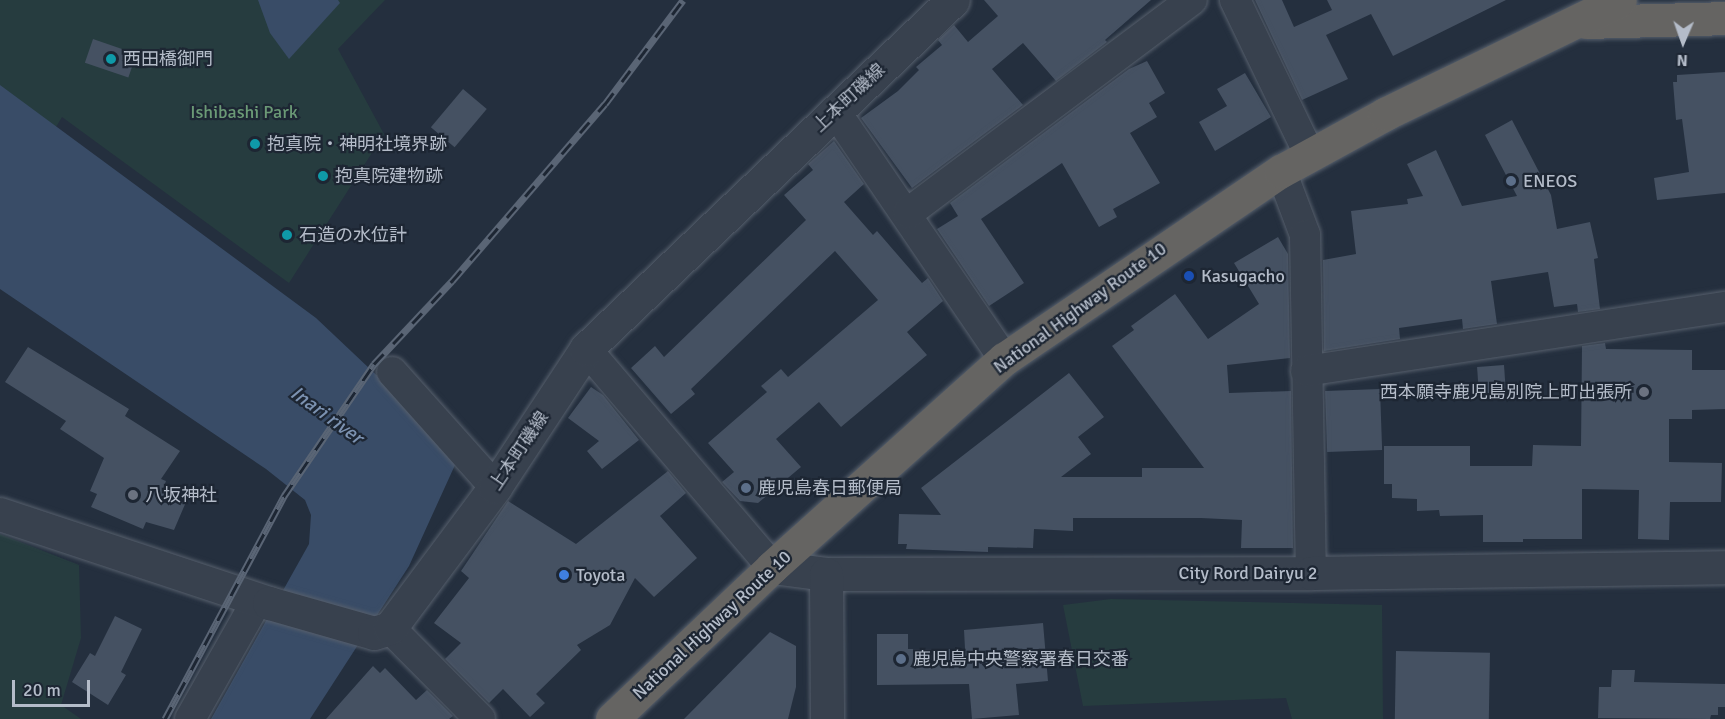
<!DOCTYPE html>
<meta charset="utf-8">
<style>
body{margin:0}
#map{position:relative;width:1725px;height:719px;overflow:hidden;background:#242f3e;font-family:Signika,"Noto Sans JP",sans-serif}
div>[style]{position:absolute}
.green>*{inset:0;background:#263c3f}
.water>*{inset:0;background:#394c67}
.building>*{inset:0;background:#455162;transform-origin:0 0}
.roads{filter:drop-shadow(0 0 2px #565f6c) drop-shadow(0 0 2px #565f6c)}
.minor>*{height:30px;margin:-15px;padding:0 15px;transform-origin:15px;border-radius:15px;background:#38414e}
.tertiary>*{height:33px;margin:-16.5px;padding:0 16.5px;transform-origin:16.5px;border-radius:16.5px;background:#38414e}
.trunk>*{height:33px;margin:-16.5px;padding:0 16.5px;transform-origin:16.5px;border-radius:16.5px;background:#656462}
.rail>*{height:7px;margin-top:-3.5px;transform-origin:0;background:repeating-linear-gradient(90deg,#1d2633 0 14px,#5a6575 0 28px);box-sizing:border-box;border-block:2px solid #5a6575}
.dots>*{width:16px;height:16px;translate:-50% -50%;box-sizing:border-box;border:3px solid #1d2633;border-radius:50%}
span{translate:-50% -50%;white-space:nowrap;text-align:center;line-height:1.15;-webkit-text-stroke:4.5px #1d2633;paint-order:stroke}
.poi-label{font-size:18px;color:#b4bcc9}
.left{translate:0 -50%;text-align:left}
.right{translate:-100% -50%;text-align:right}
.street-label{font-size:18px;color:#b4bcc9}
.park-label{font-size:18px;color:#6b9a76}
.water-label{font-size:20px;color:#7c92b1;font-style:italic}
.north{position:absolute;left:1653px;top:12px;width:60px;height:60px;-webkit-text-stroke:4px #1d2633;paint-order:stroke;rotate:182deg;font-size:16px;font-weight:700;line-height:24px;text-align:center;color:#b4bcc9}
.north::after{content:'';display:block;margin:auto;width:21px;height:27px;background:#b4bcc9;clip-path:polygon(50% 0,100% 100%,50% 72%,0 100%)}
.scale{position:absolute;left:12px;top:680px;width:78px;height:27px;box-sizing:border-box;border:3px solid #b4bcc9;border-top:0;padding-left:8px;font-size:18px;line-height:21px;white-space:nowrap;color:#b4bcc9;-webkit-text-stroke:4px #1d2633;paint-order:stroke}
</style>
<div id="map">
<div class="green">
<i style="clip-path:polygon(0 0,385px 0,338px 49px,384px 134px,289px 283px,62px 117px,0 220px)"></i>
<i style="clip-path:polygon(0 534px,79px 565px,81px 638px,61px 705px,81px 719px,0 719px)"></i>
<i style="clip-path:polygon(1111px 599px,1382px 605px,1383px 719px,1292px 719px,1286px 698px,1083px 706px,1063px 605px)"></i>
</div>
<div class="water">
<i style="clip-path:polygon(258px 0,338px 0,340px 3px,289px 59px,270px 33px)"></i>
<i style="clip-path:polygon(0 85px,316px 318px,460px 454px,409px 566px,310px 719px,211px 719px,309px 544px,311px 515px,305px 500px,266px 469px,0 289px)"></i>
</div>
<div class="building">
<i style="clip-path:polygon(984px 0,1151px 0,1105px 40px,1107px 42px,1056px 81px,1023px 43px,992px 69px,1023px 105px,912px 188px,861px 118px,898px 91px,919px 70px,916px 67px,942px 45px,938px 40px,954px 25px,968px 42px,998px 16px)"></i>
<i style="clip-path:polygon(1255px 0,1282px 0,1294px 27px,1332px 10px,1327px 0,1506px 0,1393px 56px,1371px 14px,1326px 35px,1348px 79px,1302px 100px)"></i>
<i style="left:93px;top:39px;width:46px;height:25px;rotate:19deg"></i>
<i style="clip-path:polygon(1147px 61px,1165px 93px,1149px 103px,1157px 117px,1130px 133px,1160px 183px,1113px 209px,1117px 217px,1099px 227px,1062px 163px,981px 219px,1024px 283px,989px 306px,937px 229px,958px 216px,950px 203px,1129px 69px)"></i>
<i style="clip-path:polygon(1725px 72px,1725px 193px,1657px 200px,1654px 178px,1689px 172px,1682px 119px,1676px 120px,1673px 82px,1677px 82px,1677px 75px)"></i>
<i style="clip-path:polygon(1245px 73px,1271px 117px,1215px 151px,1199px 122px,1227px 106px,1217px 89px)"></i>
<i style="left:463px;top:89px;width:31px;height:50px;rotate:40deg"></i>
<i style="clip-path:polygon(1512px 120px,1551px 195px,1557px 229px,1590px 222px,1598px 258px,1594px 259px,1600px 309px,1578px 312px,1577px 304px,1554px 307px,1548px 272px,1491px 281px,1497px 324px,1463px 329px,1462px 319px,1399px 328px,1400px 339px,1324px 351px,1323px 260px,1356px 254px,1351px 211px,1408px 204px,1407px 199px,1423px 196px,1407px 164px,1436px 150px,1462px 206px,1517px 196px,1485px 135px)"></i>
<i style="clip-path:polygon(834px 141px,864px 184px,844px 202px,873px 235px,877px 231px,922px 283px,928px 278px,943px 301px,907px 332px,927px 355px,841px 427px,819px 402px,776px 439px,801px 467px,758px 503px,740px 501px,722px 482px,734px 472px,708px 443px,767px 392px,761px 386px,781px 369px,788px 377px,878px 300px,835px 251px,691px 389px,695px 394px,671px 414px,631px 368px,655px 346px,664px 357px,806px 220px,784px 195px,813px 170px,808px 164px)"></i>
<i style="clip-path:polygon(1278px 237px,1288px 254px,1290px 358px,1227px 365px,1229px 393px,1291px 391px,1293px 548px,1241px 548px,1242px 520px,1201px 518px,1073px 518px,1073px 531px,1034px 529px,1033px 548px,988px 547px,988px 552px,906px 549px,907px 544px,898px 544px,899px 514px,941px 515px,921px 488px,1069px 373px,1104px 417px,1078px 437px,1091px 454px,1061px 477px,1142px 477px,1142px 468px,1204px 468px,1112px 346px,1134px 330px,1131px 326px,1175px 294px,1208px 339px,1259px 304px,1234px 263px)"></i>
<i style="clip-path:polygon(1605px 343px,1606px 349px,1692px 350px,1692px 370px,1725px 370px,1725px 409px,1692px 410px,1692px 419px,1669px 419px,1669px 462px,1722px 463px,1721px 502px,1670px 502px,1669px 540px,1638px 539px,1639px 490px,1582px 489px,1582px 539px,1523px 539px,1523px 542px,1483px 542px,1483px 515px,1440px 516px,1439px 510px,1417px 511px,1417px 499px,1392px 498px,1392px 484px,1384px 484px,1384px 446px,1470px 446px,1470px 466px,1532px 466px,1533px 445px,1581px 446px,1582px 346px)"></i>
<i style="clip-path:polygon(28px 347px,129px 409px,125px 416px,180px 451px,161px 479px,166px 481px,163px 489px,170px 495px,186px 502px,174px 530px,146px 522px,143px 529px,91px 507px,97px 494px,90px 491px,104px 458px,60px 429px,66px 421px,5px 382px)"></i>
<i style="left:1504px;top:365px;width:27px;height:27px;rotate:86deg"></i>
<i style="clip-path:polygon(591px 387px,603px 395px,639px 440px,602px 469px,587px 451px,599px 441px,568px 418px)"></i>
<i style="left:1380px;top:389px;width:61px;height:55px;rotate:88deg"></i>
<i style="clip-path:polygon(668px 471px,686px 493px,660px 516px,697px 558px,654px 597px,635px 578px,610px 625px,577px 645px,581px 650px,536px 694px,545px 703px,530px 717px,503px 689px,489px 703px,445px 659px,461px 643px,434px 623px,469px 578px,461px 571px,508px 501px,576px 544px)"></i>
<i style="clip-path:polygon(115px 616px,142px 629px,121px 672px,126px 675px,108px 705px,72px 682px,90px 653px,95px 656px)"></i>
<i style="clip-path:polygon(1043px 623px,1048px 681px,1016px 684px,1019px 715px,972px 719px,969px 684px,877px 685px,877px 634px,908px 634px,908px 649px,965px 649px,964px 630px)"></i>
<i style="clip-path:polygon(770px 632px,796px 646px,796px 687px,788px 719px,684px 719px)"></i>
<i style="left:1396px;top:651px;width:94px;height:68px;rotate:1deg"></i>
<i style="clip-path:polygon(373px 666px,380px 673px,385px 668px,416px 700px,427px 690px,453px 716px,449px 719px,326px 719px)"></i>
<i style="clip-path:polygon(1612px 670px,1635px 670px,1634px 682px,1725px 684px,1725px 707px,1718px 707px,1718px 715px,1711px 715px,1710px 719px,1598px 718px,1599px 687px,1611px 687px)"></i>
</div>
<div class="roads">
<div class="minor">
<i style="left:1235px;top:0;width:171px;rotate:64.3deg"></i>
<i style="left:835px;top:111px;width:300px;rotate:55.7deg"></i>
<i style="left:1281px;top:171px;width:68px;rotate:69.4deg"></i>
<i style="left:1305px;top:235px;width:338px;rotate:89deg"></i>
<i style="left:908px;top:213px;width:355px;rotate:-36.9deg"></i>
<i style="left:586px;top:349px;width:287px;rotate:49.5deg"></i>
<i style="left:1306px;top:371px;width:424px;rotate:-8.7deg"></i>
<i style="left:392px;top:372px;width:154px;rotate:48.2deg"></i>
<i style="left:390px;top:628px;width:128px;rotate:45.3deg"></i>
<i style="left:190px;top:719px;width:138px;rotate:-60.5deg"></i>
</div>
<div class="tertiary">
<i style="left:0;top:514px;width:283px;rotate:18.3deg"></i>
<i style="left:269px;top:603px;width:109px;rotate:15.9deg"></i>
<i style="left:374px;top:633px;width:17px;rotate:-17deg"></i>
<i style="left:390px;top:628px;width:176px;rotate:-53.3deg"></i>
<i style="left:495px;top:487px;width:165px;rotate:-56.6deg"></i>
<i style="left:586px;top:349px;width:506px;rotate:-43.56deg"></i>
<i style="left:772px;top:567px;width:54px;rotate:7.4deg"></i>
<i style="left:826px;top:574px;width:485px;rotate:-0.1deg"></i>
<i style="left:1311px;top:573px;width:414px;rotate:-0.8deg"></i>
<i style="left:826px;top:574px;width:145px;rotate:89.6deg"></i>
</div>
<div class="trunk">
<i style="left:1586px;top:22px;width:139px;rotate:-1.6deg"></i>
<i style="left:612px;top:719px;width:221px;rotate:-43.5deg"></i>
<i style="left:772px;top:567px;width:312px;rotate:-41.9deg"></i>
<i style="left:1004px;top:359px;width:335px;rotate:-34.2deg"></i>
<i style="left:1281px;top:171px;width:119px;rotate:-28.7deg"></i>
<i style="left:1385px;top:114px;width:261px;rotate:-25.9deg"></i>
</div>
</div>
<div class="rail">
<i style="left:165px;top:719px;width:253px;rotate:-61.9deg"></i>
<i style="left:284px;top:496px;width:160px;rotate:-55.7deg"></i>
<i style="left:374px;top:364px;width:114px;rotate:-46.8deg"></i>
<i style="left:452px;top:281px;width:234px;rotate:-49.2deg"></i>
<i style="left:605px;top:104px;width:130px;rotate:-53.1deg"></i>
</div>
<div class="dots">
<i style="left:111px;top:59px;background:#0f9aa8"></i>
<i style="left:255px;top:144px;background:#0f9aa8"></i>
<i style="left:323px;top:176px;background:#0f9aa8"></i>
<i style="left:1511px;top:181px;background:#5c6f8a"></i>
<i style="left:287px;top:235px;background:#0f9aa8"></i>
<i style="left:1189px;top:276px;background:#1a4fb4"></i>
<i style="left:1644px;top:392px;background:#6b7280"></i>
<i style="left:746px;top:488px;background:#5c6f8a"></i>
<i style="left:133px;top:495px;background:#6b7280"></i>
<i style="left:564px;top:575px;background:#3f7fe0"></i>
<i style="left:901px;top:659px;background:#5c6f8a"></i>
</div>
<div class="poi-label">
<span class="left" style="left:123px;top:59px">西田橋御門</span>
<span class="left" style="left:267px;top:144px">抱真院・神明社境界跡</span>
<span class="left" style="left:335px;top:176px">抱真院建物跡</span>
<span class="left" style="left:1523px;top:181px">ENEOS</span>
<span class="left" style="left:299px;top:235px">石造の水位計</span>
<span class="left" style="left:1201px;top:276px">Kasugacho</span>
<span class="right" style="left:1632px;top:392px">西本願寺鹿児島別院上町出張所</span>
<span class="left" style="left:758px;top:488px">鹿児島春日郵便局</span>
<span class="left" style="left:145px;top:495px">八坂神社</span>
<span class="left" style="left:576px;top:575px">Toyota</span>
<span class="left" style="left:913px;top:659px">鹿児島中央警察署春日交番</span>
</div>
<div class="street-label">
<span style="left:849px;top:98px;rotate:-43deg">上本町磯線</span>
<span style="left:1080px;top:308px;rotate:-36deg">National Highway Route 10</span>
<span style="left:519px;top:451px;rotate:-56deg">上本町磯線</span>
<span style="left:1248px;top:573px">City Rord Dairyu 2</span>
<span style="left:712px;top:625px;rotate:-43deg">National Highway Route 10</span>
</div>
<div class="park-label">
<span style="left:244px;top:112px">Ishibashi Park</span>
</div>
<div class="water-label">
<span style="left:327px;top:415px;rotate:36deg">Inari river</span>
</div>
<div class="north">N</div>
<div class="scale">20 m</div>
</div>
